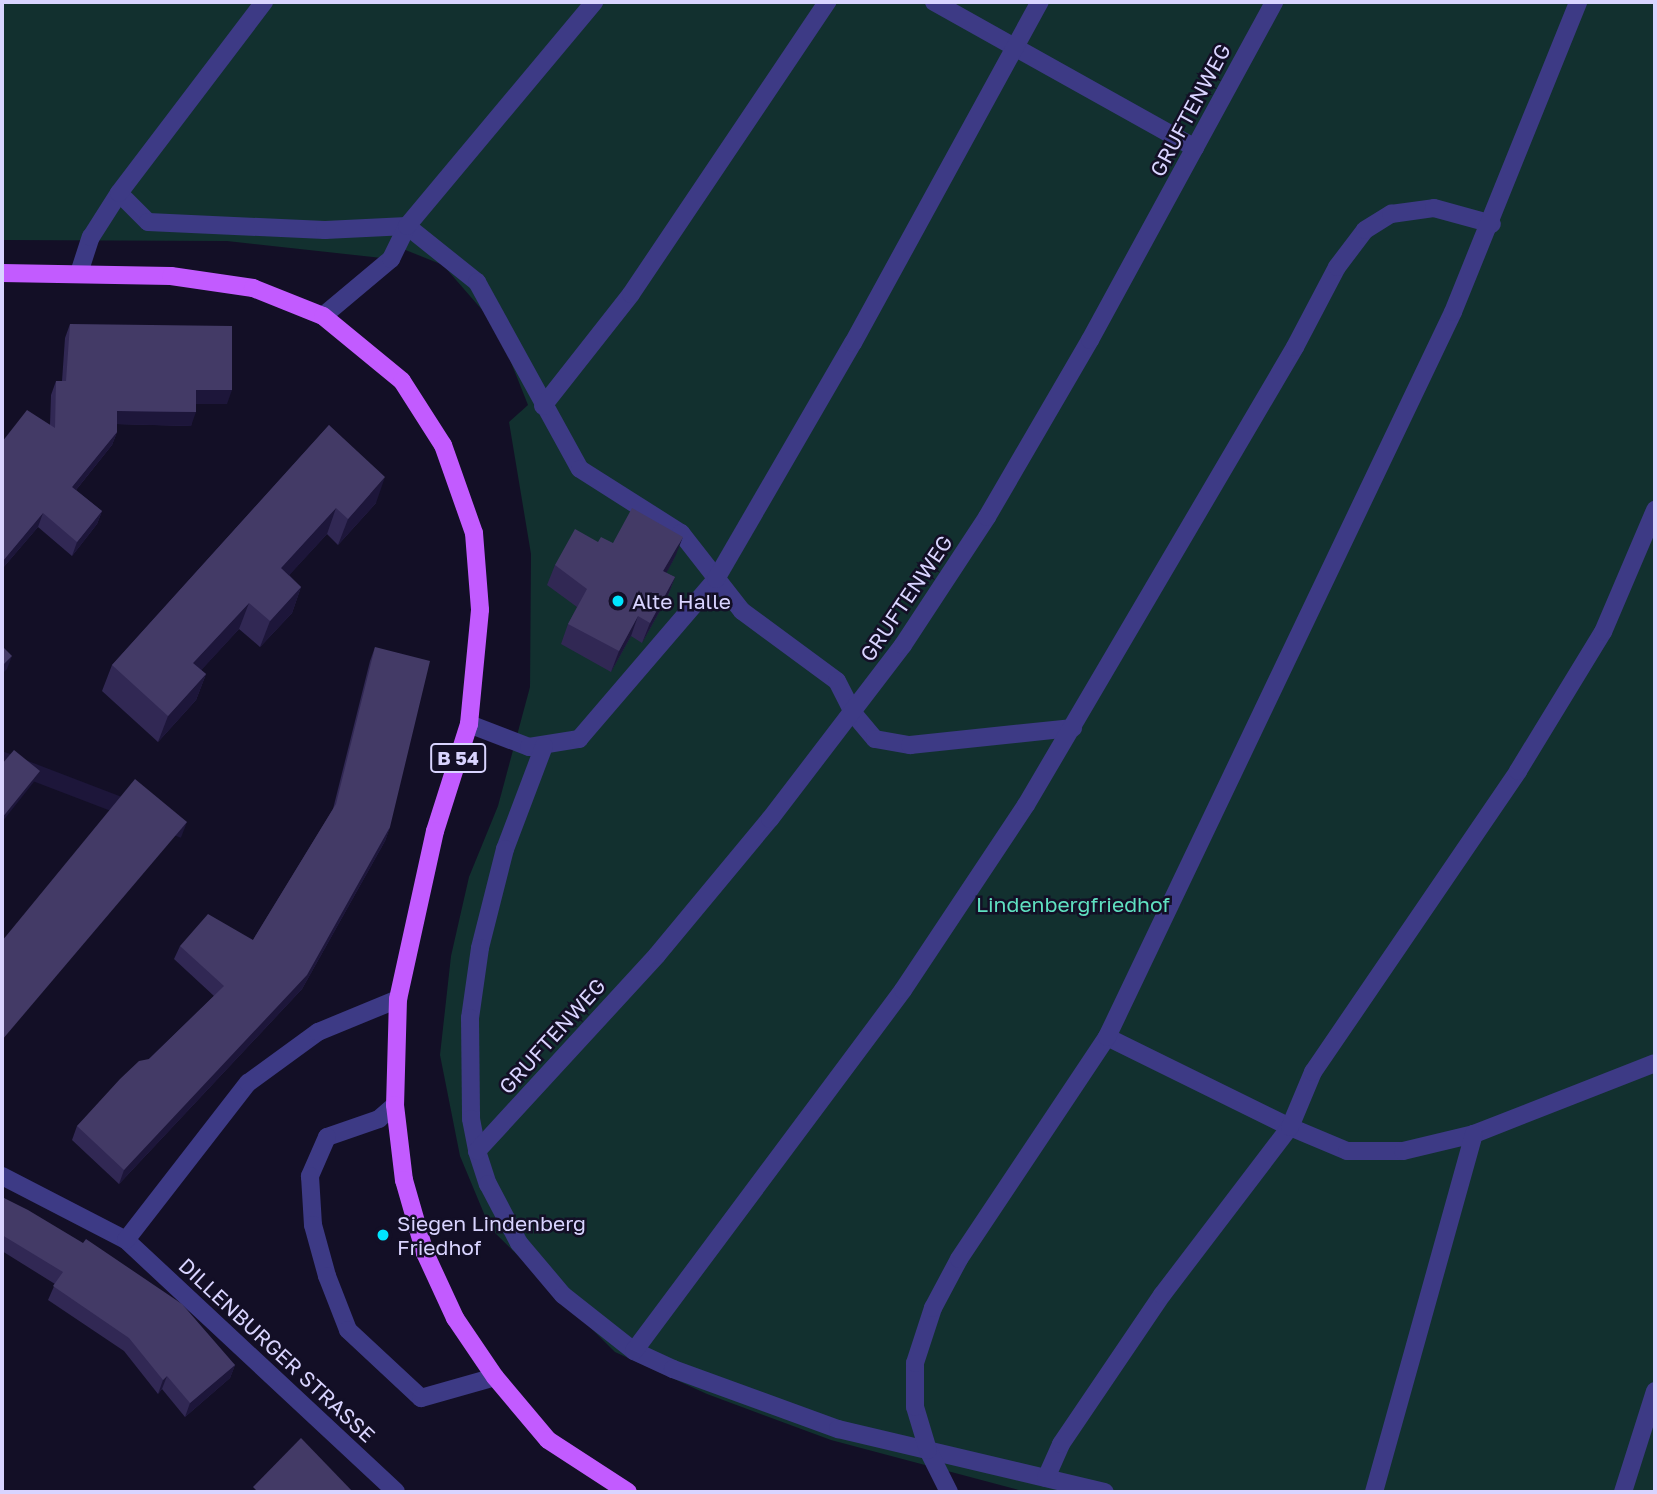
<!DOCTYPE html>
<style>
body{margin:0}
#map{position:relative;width:1657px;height:1494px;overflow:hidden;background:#130f26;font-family:"Golos Text",sans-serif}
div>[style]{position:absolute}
.green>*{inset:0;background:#12302f}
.minor>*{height:18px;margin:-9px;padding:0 9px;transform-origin:9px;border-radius:9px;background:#3d3a85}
.major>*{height:18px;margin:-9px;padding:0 9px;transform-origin:9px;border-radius:9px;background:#c25bff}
.wall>*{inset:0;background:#312854}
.shaded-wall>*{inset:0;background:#1d163a;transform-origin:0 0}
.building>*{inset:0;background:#433a66}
.dots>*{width:19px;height:19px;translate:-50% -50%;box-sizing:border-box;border:4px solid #130f26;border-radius:50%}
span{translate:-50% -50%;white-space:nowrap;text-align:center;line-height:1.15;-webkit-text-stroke:5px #130f26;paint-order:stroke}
.shield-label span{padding:2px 5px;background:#130f26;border:2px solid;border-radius:5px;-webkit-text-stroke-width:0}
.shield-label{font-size:19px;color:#d9d4ff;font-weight:700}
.street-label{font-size:21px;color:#d9d4ff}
.poi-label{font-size:21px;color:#d9d4ff}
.left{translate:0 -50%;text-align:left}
.park-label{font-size:21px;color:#5fe0c0}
.frame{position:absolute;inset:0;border:4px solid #d9d4ff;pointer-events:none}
</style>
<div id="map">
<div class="green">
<i style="clip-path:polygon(2px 2px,1655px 2px,1655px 1492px,1026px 1492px,831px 1440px,707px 1394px,615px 1352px,490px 1228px,460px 1156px,440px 1055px,451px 956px,469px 877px,498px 806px,530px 687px,531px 554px,509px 422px,528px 405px,497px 327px,443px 265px,403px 249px,391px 259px,227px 241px,2px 240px)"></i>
</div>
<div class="minor">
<i style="left:934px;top:2px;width:299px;rotate:29.2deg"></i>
<i style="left:119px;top:193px;width:41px;rotate:45deg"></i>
<i style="left:148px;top:222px;width:177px;rotate:2.6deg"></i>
<i style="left:325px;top:230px;width:82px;rotate:-2.8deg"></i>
<i style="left:407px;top:226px;width:90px;rotate:38.7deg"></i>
<i style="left:477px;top:282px;width:213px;rotate:61.2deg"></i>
<i style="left:580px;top:469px;width:120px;rotate:32.4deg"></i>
<i style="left:681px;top:533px;width:99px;rotate:52deg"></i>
<i style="left:742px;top:611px;width:118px;rotate:36.4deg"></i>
<i style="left:837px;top:681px;width:36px;rotate:63deg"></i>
<i style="left:853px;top:713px;width:34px;rotate:50deg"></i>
<i style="left:875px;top:739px;width:36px;rotate:10deg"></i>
<i style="left:910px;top:745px;width:164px;rotate:-6deg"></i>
<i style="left:79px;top:273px;width:38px;rotate:-72deg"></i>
<i style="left:91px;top:237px;width:52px;rotate:-57.5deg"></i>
<i style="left:119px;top:193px;width:240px;rotate:-52.8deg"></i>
<i style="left:323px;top:316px;width:89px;rotate:-40deg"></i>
<i style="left:391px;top:259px;width:37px;rotate:-64deg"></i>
<i style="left:407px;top:226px;width:292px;rotate:-50.1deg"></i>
<i style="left:543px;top:406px;width:142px;rotate:-51.8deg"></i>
<i style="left:631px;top:294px;width:352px;rotate:-56.1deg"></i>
<i style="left:469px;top:724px;width:64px;rotate:21deg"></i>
<i style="left:529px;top:747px;width:51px;rotate:-9.1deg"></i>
<i style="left:579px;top:739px;width:211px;rotate:-49.4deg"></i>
<i style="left:716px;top:579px;width:273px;rotate:-59.9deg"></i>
<i style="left:853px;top:343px;width:389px;rotate:-61.3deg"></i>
<i style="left:544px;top:746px;width:110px;rotate:110.7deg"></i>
<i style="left:505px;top:849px;width:102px;rotate:104.2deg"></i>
<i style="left:480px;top:948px;width:71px;rotate:98.1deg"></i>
<i style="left:470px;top:1018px;width:101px;rotate:89.4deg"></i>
<i style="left:471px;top:1119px;width:33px;rotate:79deg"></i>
<i style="left:477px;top:1151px;width:35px;rotate:72deg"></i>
<i style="left:488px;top:1184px;width:67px;rotate:62.3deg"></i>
<i style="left:519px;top:1243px;width:68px;rotate:49.8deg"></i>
<i style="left:563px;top:1295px;width:90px;rotate:38.3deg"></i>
<i style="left:634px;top:1351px;width:43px;rotate:24.8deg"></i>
<i style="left:673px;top:1369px;width:176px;rotate:20deg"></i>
<i style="left:838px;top:1429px;width:274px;rotate:13.3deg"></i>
<i style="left:1107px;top:1037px;width:204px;rotate:26.2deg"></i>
<i style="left:1290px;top:1127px;width:62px;rotate:22.8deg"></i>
<i style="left:1347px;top:1151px;width:56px"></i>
<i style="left:1403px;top:1151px;width:73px;rotate:-13.5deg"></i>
<i style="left:1474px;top:1134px;width:194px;rotate:-21.4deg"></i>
<i style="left:395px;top:1105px;width:21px;rotate:139deg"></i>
<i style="left:379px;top:1119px;width:55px;rotate:160.9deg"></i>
<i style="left:327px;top:1137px;width:43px;rotate:113.6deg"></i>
<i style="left:310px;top:1176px;width:49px;rotate:86.5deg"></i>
<i style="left:313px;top:1225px;width:53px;rotate:74.6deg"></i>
<i style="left:327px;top:1276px;width:58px;rotate:68.7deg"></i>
<i style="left:348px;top:1330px;width:100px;rotate:43deg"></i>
<i style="left:421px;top:1398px;width:77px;rotate:-15.8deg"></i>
<i style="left:477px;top:1151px;width:266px;rotate:-47.4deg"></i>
<i style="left:657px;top:955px;width:177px;rotate:-50.3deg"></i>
<i style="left:770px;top:819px;width:219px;rotate:-52.6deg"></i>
<i style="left:903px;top:645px;width:153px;rotate:-56.7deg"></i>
<i style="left:987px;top:517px;width:205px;rotate:-59.8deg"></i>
<i style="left:1090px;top:340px;width:385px;rotate:-61.4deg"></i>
<i style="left:2px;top:1176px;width:140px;rotate:27.3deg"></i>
<i style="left:126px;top:1240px;width:369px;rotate:43deg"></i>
<i style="left:126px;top:1240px;width:199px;rotate:-52.2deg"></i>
<i style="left:248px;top:1083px;width:87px;rotate:-36.1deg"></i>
<i style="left:318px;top:1032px;width:87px;rotate:-22.4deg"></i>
<i style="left:634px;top:1351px;width:450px;rotate:-53.3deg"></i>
<i style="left:903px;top:990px;width:222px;rotate:-56.4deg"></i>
<i style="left:1026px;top:805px;width:531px;rotate:-59.57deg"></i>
<i style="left:1295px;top:347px;width:90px;rotate:-62.3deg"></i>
<i style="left:1337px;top:267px;width:46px;rotate:-52.9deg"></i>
<i style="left:1365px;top:230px;width:31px;rotate:-32deg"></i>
<i style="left:1391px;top:214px;width:43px;rotate:-7.9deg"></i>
<i style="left:1434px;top:208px;width:60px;rotate:15.4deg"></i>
<i style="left:1046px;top:1478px;width:37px;rotate:-66deg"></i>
<i style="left:1061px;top:1444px;width:180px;rotate:-55.9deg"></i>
<i style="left:1162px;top:1295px;width:211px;rotate:-52.7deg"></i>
<i style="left:1290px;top:1127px;width:60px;rotate:-67.3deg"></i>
<i style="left:1313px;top:1072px;width:364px;rotate:-55.7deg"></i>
<i style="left:1518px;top:771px;width:163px;rotate:-58.6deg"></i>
<i style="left:1603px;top:632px;width:133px;rotate:-66.9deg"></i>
<i style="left:949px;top:1492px;width:47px;rotate:-116.6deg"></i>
<i style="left:928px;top:1450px;width:45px;rotate:-106.8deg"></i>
<i style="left:915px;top:1407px;width:44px;rotate:-90deg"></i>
<i style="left:915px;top:1363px;width:58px;rotate:-71.9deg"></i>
<i style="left:933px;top:1308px;width:55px;rotate:-62deg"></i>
<i style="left:959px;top:1259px;width:267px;rotate:-56.3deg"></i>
<i style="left:1107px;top:1037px;width:803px;rotate:-64.49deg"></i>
<i style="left:1453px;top:312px;width:334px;rotate:-68deg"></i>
<i style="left:1374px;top:1492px;width:372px;rotate:-74.4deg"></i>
<i style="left:1623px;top:1492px;width:106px;rotate:-72.4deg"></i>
</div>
<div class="major">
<i style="left:2px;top:273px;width:169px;rotate:1deg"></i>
<i style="left:171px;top:276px;width:83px;rotate:8.3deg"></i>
<i style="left:253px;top:288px;width:75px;rotate:21.8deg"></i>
<i style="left:323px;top:316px;width:102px;rotate:39.4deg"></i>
<i style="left:402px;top:381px;width:76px;rotate:57.4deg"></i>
<i style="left:443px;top:445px;width:93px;rotate:70.6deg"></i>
<i style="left:474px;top:533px;width:77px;rotate:85.5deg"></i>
<i style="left:480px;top:610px;width:115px;rotate:95.5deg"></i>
<i style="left:469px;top:724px;width:112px;rotate:107.6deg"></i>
<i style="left:435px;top:831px;width:172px;rotate:102.4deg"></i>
<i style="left:398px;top:999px;width:106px;rotate:91.6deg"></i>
<i style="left:395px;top:1105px;width:76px;rotate:83.2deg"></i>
<i style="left:404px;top:1180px;width:76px;rotate:74deg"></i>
<i style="left:425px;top:1253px;width:72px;rotate:65.2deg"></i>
<i style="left:455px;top:1318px;width:71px;rotate:55.9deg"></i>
<i style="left:495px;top:1377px;width:82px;rotate:49.9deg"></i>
<i style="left:548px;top:1440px;width:95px;rotate:33deg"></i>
</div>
<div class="wall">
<i style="clip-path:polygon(70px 324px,227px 404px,196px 404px,191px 426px,117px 424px,117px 432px,112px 445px,76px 490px,102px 511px,97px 524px,72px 556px,38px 527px,2px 569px,2px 442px,50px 425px,51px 395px,56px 381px,62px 381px,65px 338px)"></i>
<i style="clip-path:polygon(329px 425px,376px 503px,338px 545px,327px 534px,289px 575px,301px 587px,292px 613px,260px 647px,239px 629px,201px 670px,206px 674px,196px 700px,158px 742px,102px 691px,112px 665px)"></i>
<i style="clip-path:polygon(598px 542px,613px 543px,675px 557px,666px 573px,675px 577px,667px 598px,642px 643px,631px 636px,611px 672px,561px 644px,568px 624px,577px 607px,547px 585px,555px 565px)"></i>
<i style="clip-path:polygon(375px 647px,390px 827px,385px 841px,302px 989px,119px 1184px,72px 1140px,77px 1126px,149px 1059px,214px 996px,174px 959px,180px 946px,253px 940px,333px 809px,370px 661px)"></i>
<i style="clip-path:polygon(2px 1197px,235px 1365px,230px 1378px,185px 1417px,162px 1389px,158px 1394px,124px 1351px,48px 1300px,55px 1284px,2px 1251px)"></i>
</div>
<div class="shaded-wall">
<i style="clip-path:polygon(196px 390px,232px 390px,227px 404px,191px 404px)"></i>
<i style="clip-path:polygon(117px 411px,196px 412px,191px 426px,112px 424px)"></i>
<i style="clip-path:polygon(117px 432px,112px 445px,67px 501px,72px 487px)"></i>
<i style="clip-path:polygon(385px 477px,376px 503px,338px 545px,348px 519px)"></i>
<i style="clip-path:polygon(336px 508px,327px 534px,272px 594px,281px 568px)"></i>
<i style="clip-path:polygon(102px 511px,97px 524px,72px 556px,77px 542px)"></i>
<i style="clip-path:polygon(43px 513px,38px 527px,2px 569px,2px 562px)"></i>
<i style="clip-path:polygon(683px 537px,675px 557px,656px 592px,663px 571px)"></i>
<i style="clip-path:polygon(675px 577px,667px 598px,642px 643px,650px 623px)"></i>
<i style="clip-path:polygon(301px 587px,292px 613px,260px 647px,270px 621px)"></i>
<i style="clip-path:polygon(249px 603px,239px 629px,184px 689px,193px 663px)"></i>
<i style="clip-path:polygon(638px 616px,631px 636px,611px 672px,619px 651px)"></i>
<i style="clip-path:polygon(12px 656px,7px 669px,2px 674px,2px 666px)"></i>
<i style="clip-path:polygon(206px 674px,196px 700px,158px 742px,168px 716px)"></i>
<i style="clip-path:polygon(40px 771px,37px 778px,2px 822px,2px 818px)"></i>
<i style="left:187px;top:822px;width:17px;height:286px;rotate:111deg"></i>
<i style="clip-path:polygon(390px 827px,385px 841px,302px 989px,119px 1184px,124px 1170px)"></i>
<i style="clip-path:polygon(235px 1365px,230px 1378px,185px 1417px,190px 1403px)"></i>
<i style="clip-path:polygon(167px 1376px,162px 1389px,158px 1394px,163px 1380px)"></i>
</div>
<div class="building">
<i style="clip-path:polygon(70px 324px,232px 326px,232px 390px,196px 390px,196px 412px,117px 411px,117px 432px,72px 487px,102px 511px,77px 542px,43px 513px,2px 562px,2px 442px,27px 410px,55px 428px,56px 381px,66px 381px)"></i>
<i style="clip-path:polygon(329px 425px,385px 477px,348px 519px,336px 508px,281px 568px,301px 587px,270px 621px,249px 603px,193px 663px,206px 674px,168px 716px,112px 665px)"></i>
<i style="clip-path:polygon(632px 508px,683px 537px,663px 571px,675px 577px,650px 623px,638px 616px,619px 651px,568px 624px,587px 589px,555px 565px,575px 529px,598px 542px,601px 537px,613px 543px)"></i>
<i style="clip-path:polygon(2px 646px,12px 656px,2px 666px)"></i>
<i style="clip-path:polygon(375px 647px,430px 661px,390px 827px,307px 975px,124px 1170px,77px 1126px,120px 1079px,139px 1061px,149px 1059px,224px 986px,180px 946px,208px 914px,253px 940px,336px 804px)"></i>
<i style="clip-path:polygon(14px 750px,40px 771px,2px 818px,2px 764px)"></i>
<i style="clip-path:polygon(135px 779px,187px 822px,2px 1040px,2px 941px)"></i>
<i style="clip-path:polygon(2px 1197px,28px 1210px,83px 1243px,86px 1239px,182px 1304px,235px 1365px,190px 1403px,167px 1376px,163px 1380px,129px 1338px,53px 1286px,63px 1272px,2px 1235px)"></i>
<i style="clip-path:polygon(301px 1438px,353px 1492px,258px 1492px,253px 1487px)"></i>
</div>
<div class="dots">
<i style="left:618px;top:601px;background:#00e5ff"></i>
<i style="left:383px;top:1235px;background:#00e5ff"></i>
</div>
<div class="shield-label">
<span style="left:458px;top:758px">B 54</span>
</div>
<div class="street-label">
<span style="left:1190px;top:110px;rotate:-62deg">GRUFTENWEG</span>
<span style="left:906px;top:598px;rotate:-56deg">GRUFTENWEG</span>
<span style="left:552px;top:1036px;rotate:-48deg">GRUFTENWEG</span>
<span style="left:277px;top:1350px;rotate:43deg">DILLENBURGER STRASSE</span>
</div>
<div class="poi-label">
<span class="left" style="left:632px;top:601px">Alte Halle</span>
<span class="left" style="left:397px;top:1235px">Siegen Lindenberg<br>Friedhof</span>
</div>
<div class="park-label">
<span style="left:1073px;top:904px">Lindenbergfriedhof</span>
</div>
<div class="frame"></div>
</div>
